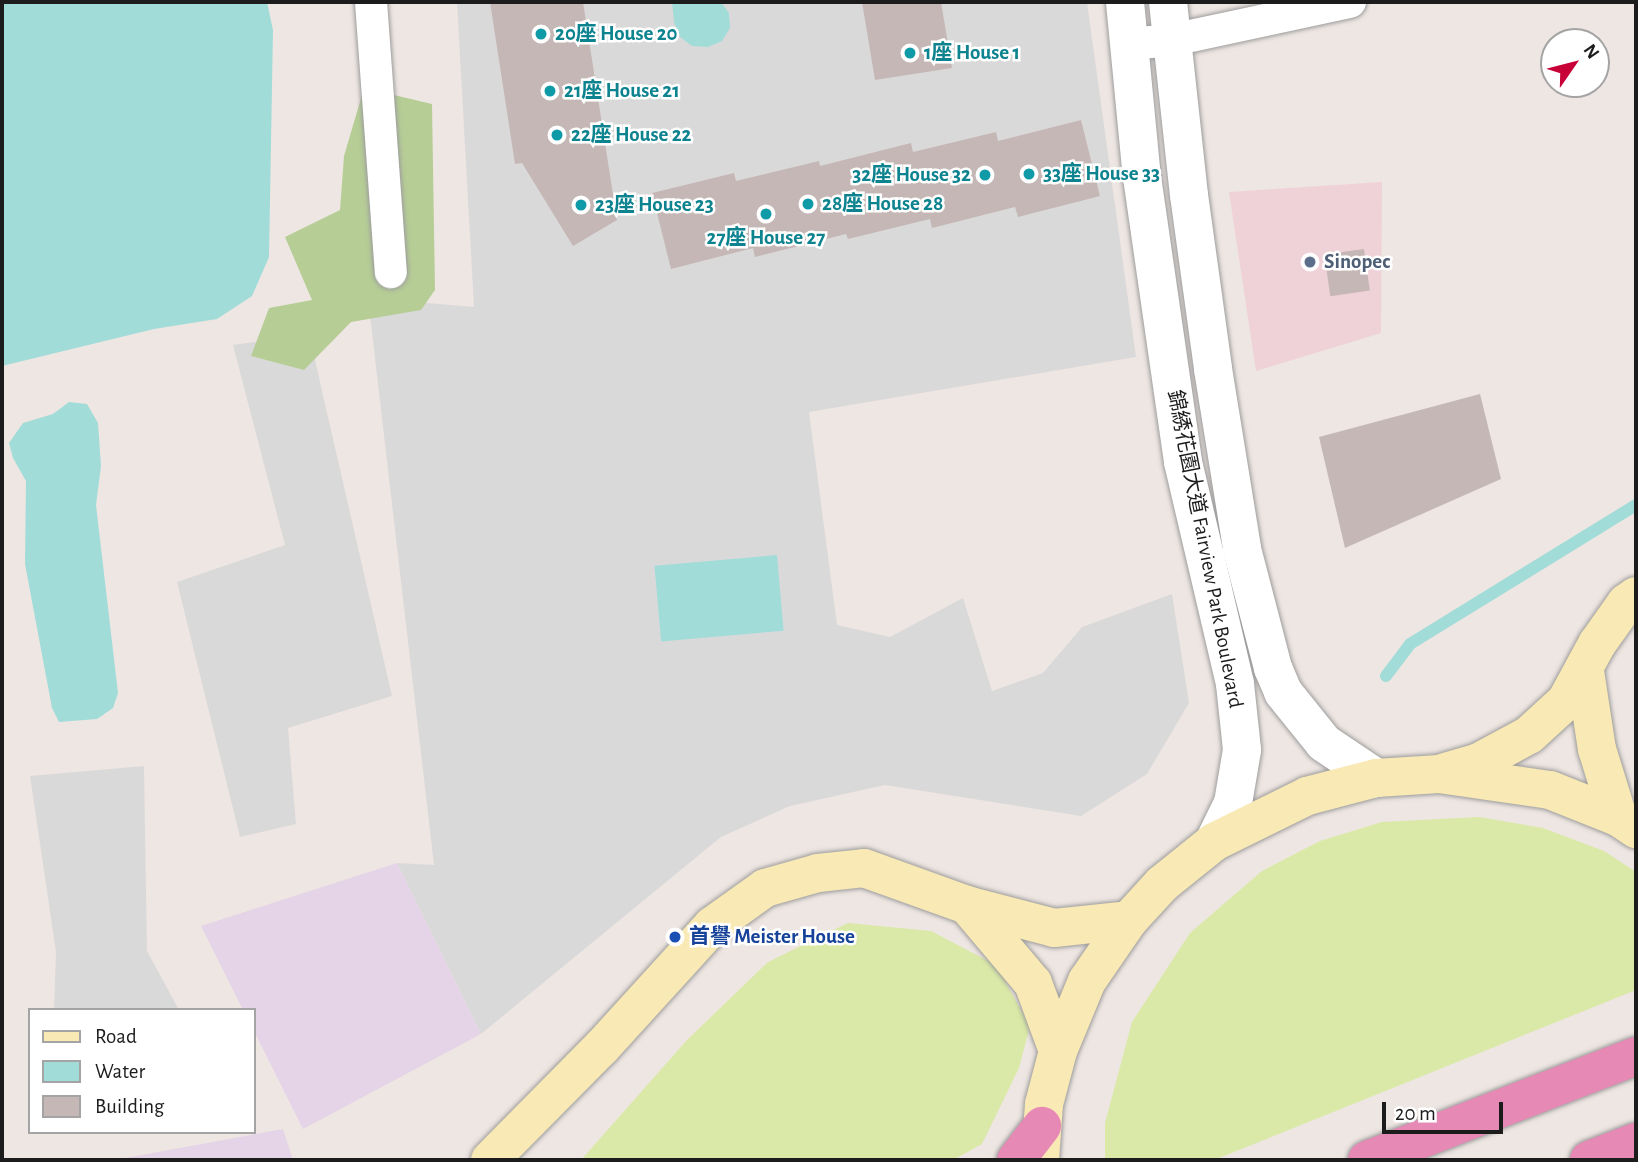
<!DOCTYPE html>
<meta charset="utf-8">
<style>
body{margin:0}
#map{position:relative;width:1638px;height:1162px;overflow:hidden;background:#eee6e2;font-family:"Alegreya Sans","Noto Sans TC",sans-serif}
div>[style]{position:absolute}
.residential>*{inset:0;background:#dad9da}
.commercial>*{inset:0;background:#efd1d8}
.industrial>*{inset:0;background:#e5d4e7}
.grass>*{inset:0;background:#dae9a7}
.forest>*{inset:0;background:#b6cd96}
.water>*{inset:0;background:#a2dcd9;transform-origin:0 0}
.stream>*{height:12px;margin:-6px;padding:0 6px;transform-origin:6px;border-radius:6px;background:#a2dcd9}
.building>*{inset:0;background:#c5b7b5;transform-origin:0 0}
.roads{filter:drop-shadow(0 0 2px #9d9d9d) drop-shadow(0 0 2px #9d9d9d)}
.minor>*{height:32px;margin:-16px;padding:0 16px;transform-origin:16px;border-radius:16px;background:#fff}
.tertiary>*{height:38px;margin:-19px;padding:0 19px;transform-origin:19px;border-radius:19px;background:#fff}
.secondary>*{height:38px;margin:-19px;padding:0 19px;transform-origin:19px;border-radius:19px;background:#f9e9b5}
.motorway>*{height:38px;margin:-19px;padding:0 19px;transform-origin:19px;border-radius:19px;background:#e689b4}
.dots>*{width:19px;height:19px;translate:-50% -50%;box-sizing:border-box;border:4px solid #fff;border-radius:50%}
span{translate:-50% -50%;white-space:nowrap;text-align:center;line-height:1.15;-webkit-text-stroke:5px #fff;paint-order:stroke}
.culture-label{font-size:21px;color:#0d838f;font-weight:700}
.left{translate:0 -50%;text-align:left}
.right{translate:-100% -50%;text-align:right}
.service-label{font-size:21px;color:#4e5e75;font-weight:700}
.street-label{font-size:21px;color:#1c1c1c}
.transit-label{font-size:21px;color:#164399;font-weight:700}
.frame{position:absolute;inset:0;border:4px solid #1c1c1c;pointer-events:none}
.legend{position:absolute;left:28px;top:1008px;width:228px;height:126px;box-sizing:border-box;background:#fff;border:2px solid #a4a4a4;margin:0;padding:9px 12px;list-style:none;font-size:21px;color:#1c1c1c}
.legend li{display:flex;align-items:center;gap:14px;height:35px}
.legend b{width:35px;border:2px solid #a4a4a4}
.north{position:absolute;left:1540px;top:28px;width:70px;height:70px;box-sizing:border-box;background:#fff;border:2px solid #a4a4a4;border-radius:50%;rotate:55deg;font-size:19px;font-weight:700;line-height:28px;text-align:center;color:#1c1c1c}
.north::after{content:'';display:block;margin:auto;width:24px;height:32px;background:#c80038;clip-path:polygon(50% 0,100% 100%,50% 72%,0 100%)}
.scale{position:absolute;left:1382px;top:1102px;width:121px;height:32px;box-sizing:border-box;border:4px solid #1c1c1c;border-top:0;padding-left:9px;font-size:21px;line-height:24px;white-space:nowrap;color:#1c1c1c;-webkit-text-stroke:5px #fff;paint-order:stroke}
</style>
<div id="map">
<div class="residential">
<i style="clip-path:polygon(457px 2px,1087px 2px,1136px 357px,809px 412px,837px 625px,890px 637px,963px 598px,992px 691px,1043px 673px,1082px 627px,1172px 594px,1189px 703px,1147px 774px,1081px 816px,885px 785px,790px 806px,721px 837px,481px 1034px,397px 863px,434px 865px,368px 298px,474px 307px)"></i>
<i style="clip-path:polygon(309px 334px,392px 696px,288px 728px,296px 824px,240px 837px,177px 582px,285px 545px,233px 345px)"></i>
<i style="clip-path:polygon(144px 766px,147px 951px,179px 1010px,54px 1010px,56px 952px,30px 776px)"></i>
</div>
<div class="commercial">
<i style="clip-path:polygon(1382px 182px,1381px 333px,1256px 371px,1229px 192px)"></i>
</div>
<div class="industrial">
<i style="clip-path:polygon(397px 863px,481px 1034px,303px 1129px,254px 1031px,254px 1010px,243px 1010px,201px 926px)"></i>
<i style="clip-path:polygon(283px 1129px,293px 1160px,113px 1160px,114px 1160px)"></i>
</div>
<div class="grass">
<i style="clip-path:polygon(1479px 817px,1543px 828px,1604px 851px,1636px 872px,1636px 990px,1214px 1160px,1105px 1160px,1105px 1123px,1132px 1022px,1190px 933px,1262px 871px,1320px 841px,1382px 822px)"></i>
<i style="clip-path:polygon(848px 923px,931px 931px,996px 965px,1030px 1026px,1019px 1068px,982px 1144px,953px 1160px,581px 1160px,687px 1040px,768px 962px)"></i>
</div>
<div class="forest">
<i style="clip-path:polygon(364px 88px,432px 104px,435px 290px,421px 310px,351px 322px,304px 370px,251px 356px,269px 308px,312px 300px,285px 237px,340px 210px,344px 156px)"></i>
</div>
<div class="water">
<i style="clip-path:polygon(2px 2px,267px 2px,273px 30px,269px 257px,252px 296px,217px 319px,154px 329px,2px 366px)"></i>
<i style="clip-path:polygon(672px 2px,721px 2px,729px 13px,730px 28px,722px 41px,708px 47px,692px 46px,680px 37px,674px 22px)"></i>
<i style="clip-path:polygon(69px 402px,87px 404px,98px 423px,101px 466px,96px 505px,118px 693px,113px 708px,97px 719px,59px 722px,52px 708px,25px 564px,26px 481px,13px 458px,9px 443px,23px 423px,53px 414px)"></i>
<i style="left:777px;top:555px;width:76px;height:123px;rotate:85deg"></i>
</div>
<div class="stream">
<i style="left:1386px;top:676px;width:40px;rotate:-53deg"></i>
<i style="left:1410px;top:644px;width:265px;rotate:-31.6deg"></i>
</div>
<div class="building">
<i style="clip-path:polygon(490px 2px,583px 2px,617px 220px,573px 246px,522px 163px,515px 164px)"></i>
<i style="clip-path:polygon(862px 2px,941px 2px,952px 68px,875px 80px)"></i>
<i style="clip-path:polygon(1081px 120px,1100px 196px,1018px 217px,1015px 207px,932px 228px,930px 219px,848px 239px,846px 234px,755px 257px,753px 248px,671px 269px,652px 193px,734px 173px,736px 181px,819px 161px,820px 166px,911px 143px,913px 152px,996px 132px,998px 141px)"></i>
<i style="left:1364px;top:249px;width:42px;height:40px;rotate:82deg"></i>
<i style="clip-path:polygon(1480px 394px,1501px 479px,1345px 548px,1319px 437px)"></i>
</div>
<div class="roads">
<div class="minor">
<i style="left:371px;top:2px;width:271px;rotate:85.8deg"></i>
<i style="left:1130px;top:44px;width:42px;rotate:-5.4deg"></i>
<i style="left:1172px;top:40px;width:182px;rotate:-12.1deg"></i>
</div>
<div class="tertiary">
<i style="left:1125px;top:2px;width:176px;rotate:84.5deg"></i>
<i style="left:1142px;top:177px;width:288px;rotate:81.8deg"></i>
<i style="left:1183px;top:462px;width:228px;rotate:76.8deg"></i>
<i style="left:1235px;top:684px;width:66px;rotate:83.9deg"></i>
<i style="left:1242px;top:750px;width:54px;rotate:99.6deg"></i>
<i style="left:1233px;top:803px;width:43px;rotate:116deg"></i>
<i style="left:1168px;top:2px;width:194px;rotate:83.8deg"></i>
<i style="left:1189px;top:195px;width:176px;rotate:82.1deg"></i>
<i style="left:1213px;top:369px;width:182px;rotate:80.8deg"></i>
<i style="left:1242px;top:549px;width:123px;rotate:75.4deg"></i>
<i style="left:1273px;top:668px;width:26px;rotate:67deg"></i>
<i style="left:1283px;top:692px;width:65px;rotate:51.2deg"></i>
<i style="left:1324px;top:743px;width:63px;rotate:33.9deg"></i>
</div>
<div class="secondary">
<i style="left:1585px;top:671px;width:79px;rotate:81.3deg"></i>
<i style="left:1597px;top:749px;width:71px;rotate:72.8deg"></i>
<i style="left:1445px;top:772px;width:35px;rotate:-16deg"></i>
<i style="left:1479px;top:762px;width:57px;rotate:-28.4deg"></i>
<i style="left:1529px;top:735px;width:50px;rotate:-42.6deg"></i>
<i style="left:1566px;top:701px;width:65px;rotate:-61.5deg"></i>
<i style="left:1597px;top:644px;width:50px;rotate:-54.7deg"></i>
<i style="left:1626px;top:603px;width:12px;rotate:-35deg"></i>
<i style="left:967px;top:905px;width:102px;rotate:49.8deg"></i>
<i style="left:1033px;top:983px;width:72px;rotate:69.8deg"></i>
<i style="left:490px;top:1160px;width:158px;rotate:-45.3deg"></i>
<i style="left:601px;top:1048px;width:165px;rotate:-47.7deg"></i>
<i style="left:712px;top:926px;width:65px;rotate:-35.6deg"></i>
<i style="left:765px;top:888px;width:55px;rotate:-15.8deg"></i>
<i style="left:818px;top:873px;width:46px;rotate:-6.2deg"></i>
<i style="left:864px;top:868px;width:109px;rotate:19.8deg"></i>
<i style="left:967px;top:905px;width:90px;rotate:14.8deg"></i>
<i style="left:1054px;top:928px;width:75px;rotate:-6.1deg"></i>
<i style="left:1040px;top:1160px;width:56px;rotate:-85.9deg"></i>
<i style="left:1044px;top:1104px;width:55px;rotate:-75.2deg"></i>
<i style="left:1058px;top:1051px;width:76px;rotate:-67.5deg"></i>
<i style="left:1087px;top:981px;width:74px;rotate:-55.5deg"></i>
<i style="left:1129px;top:920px;width:49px;rotate:-47.5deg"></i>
<i style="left:1162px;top:884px;width:67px;rotate:-38.9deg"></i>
<i style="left:1214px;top:842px;width:104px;rotate:-26.3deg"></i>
<i style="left:1307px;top:796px;width:71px;rotate:-14.6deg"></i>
<i style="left:1376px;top:778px;width:63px;rotate:-3.6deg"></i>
<i style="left:1439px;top:774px;width:112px;rotate:8.2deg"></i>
<i style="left:1550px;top:790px;width:73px;rotate:21.7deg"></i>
<i style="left:1618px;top:817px;width:22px;rotate:34deg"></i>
</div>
<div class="motorway">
<i style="left:1016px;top:1160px;width:43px;rotate:-52.6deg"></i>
<i style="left:1367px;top:1160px;width:288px;rotate:-21.1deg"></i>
<i style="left:1589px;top:1160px;width:50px;rotate:-21deg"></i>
</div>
</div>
<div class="dots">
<i style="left:541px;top:34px;background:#0f9aa8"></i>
<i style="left:910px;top:53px;background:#0f9aa8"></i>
<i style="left:550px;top:91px;background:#0f9aa8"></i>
<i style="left:557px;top:135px;background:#0f9aa8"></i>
<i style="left:1029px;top:174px;background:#0f9aa8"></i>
<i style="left:985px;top:175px;background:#0f9aa8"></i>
<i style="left:808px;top:204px;background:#0f9aa8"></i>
<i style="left:581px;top:205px;background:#0f9aa8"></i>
<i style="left:766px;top:214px;background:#0f9aa8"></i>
<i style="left:1310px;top:262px;background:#5c6f8a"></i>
<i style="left:675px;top:937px;background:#1a4fb4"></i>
</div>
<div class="culture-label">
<span class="left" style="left:555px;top:34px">20座 House 20</span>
<span class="left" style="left:924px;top:53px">1座 House 1</span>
<span class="left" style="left:564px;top:91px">21座 House 21</span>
<span class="left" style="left:571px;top:135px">22座 House 22</span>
<span class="left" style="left:1043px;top:174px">33座 House 33</span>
<span class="right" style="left:971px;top:175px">32座 House 32</span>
<span class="left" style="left:822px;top:204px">28座 House 28</span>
<span class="left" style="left:595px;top:205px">23座 House 23</span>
<span style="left:766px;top:238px">27座 House 27</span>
</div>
<div class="service-label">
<span class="left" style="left:1324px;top:262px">Sinopec</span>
</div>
<div class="street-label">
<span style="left:1205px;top:549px;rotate:79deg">錦綉花園大道 Fairview Park Boulevard</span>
</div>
<div class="transit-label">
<span class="left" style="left:689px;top:937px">首譽 Meister House</span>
</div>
<div class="frame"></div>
<ul class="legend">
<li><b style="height:9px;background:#f9e9b5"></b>Road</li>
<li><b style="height:19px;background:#a2dcd9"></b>Water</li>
<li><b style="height:19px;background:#c5b7b5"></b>Building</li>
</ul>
<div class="north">N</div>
<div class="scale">20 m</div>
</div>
